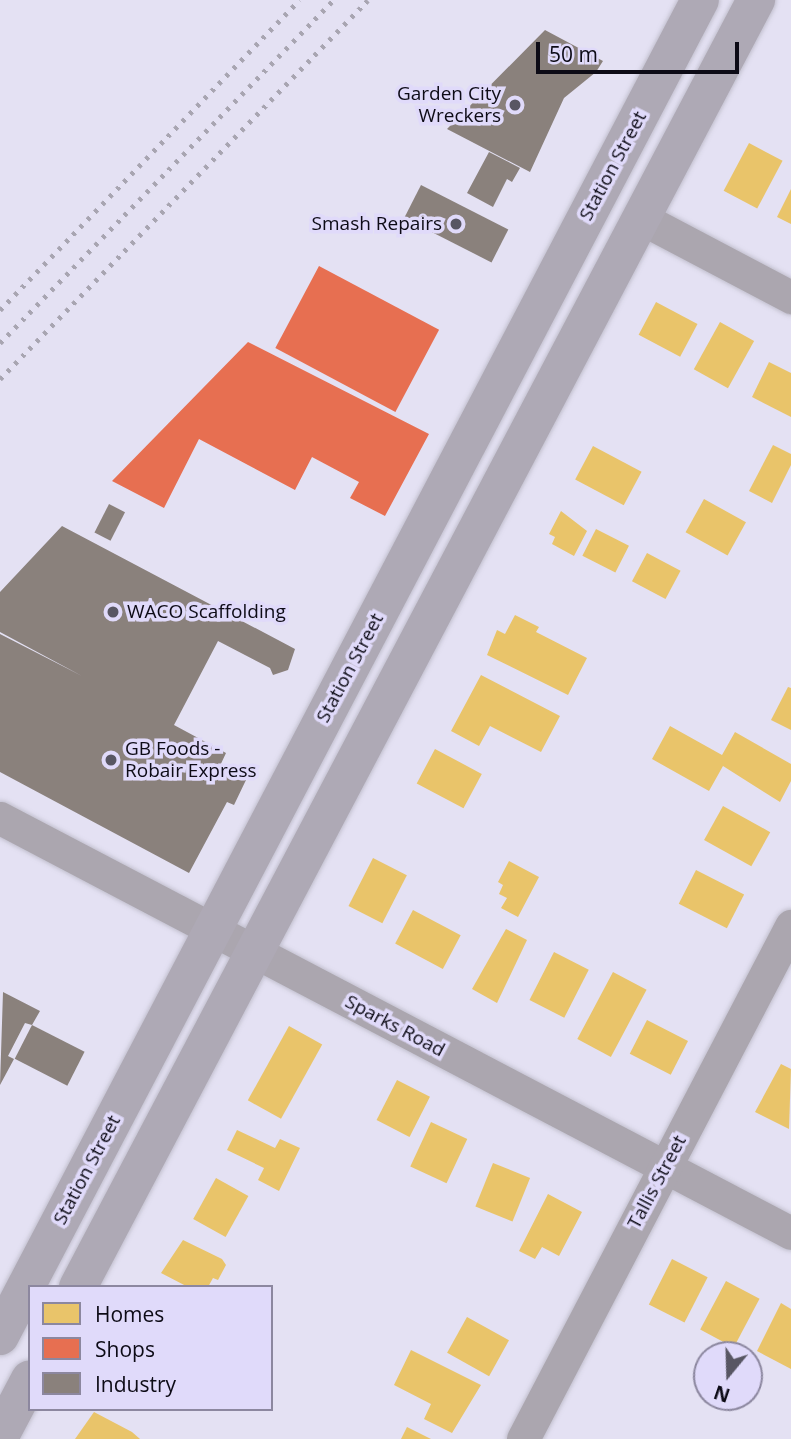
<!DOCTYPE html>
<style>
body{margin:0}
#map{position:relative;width:791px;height:1439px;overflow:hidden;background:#e4e1f3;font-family:"Open Sans",sans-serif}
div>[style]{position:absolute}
.homes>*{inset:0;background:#e9c46a;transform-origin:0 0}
.shops>*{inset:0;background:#e76f51;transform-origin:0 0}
.industry>*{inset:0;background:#8a817c;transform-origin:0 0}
.roads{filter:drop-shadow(0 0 2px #c2c0ce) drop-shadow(0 0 2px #c2c0ce)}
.minor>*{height:33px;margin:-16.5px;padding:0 16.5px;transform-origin:16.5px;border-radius:16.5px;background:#aba6af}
.major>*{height:38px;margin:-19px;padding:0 19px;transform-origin:19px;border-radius:19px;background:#aea9b5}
.rail>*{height:5px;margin-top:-2.5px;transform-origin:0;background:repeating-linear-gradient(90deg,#a8a5b1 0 3.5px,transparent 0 10.5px)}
.dots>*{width:19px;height:19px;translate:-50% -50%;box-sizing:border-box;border:4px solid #e0dafa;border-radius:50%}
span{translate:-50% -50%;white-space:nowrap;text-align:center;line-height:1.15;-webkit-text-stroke:7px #e0dafa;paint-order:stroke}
.poi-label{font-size:19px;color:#0d0b16}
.right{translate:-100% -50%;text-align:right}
.left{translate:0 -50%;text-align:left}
.street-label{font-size:19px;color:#0d0b16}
.legend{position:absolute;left:28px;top:1285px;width:245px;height:126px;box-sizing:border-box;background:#e0dafa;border:2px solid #8c879f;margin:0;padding:9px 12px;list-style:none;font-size:21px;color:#0d0b16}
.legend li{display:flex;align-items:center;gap:14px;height:35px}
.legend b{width:35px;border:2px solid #8c879f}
.north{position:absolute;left:693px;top:1341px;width:70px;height:70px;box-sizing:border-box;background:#e0dafa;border:2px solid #8c879f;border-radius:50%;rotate:199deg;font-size:19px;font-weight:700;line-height:28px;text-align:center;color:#0d0b16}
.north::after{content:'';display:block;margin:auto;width:24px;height:32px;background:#585663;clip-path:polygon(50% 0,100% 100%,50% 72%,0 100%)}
.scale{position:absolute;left:536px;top:42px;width:203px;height:32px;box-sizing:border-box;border:4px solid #0d0b16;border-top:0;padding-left:9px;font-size:21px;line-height:24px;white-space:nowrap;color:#0d0b16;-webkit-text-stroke:5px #e0dafa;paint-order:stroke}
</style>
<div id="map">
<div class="homes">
<i style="left:749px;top:143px;width:38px;height:54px;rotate:28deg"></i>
<i style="clip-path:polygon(791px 189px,791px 224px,777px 217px)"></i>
<i style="left:656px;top:302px;width:47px;height:37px;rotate:28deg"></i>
<i style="left:720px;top:322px;width:39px;height:54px;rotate:29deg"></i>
<i style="clip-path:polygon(769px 362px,791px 373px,791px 417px,752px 397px)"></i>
<i style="clip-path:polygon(773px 445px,791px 454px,791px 465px,772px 503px,749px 491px)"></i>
<i style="left:593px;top:446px;width:55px;height:38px;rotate:28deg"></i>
<i style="left:704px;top:499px;width:48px;height:38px;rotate:29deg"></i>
<i style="clip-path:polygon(561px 511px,587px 531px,574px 556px,552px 544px,555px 537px,549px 534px)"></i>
<i style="left:596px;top:529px;width:37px;height:30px;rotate:27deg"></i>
<i style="left:647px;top:553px;width:38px;height:32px;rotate:28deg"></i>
<i style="clip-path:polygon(515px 615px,539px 627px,536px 632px,587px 658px,568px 695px,487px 655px,497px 630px,505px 634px)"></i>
<i style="clip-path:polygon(481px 675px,560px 716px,541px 752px,490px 726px,479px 746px,451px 731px)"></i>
<i style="clip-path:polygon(788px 687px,791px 688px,791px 730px,771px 720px)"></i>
<i style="clip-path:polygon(670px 726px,722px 755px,735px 732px,791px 764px,791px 781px,780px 802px,723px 766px,709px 791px,652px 759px)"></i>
<i style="left:435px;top:749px;width:53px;height:39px;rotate:28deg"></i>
<i style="left:723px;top:806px;width:54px;height:39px;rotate:29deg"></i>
<i style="left:373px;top:858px;width:38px;height:54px;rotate:27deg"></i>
<i style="clip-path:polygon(509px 861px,539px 877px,518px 917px,501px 908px,507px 898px,499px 894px,503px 885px,498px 882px)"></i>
<i style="left:696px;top:870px;width:54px;height:38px;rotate:27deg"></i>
<i style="left:413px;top:910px;width:54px;height:38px;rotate:28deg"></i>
<i style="clip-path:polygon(506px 929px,527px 940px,497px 1003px,472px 989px)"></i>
<i style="left:554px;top:952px;width:39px;height:54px;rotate:27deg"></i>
<i style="left:613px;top:972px;width:38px;height:76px;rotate:28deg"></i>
<i style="left:647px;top:1020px;width:46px;height:38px;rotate:27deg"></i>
<i style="left:289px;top:1026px;width:38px;height:85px;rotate:29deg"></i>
<i style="clip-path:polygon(781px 1064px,791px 1069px,789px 1129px,755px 1112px)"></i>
<i style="left:397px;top:1080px;width:37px;height:45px;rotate:27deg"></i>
<i style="left:431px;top:1122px;width:40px;height:49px;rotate:25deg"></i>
<i style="clip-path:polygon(237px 1130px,275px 1148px,280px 1139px,300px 1148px,279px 1191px,258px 1180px,264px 1168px,227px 1150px)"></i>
<i style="left:493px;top:1163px;width:40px;height:47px;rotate:22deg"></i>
<i style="left:216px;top:1178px;width:37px;height:47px;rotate:29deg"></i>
<i style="clip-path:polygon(548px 1194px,582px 1212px,559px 1256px,542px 1247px,535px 1259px,519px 1251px)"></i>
<i style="clip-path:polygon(183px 1240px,222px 1259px,226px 1265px,218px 1280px,213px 1278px,208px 1287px,188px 1287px,161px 1273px)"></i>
<i style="left:672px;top:1259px;width:40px;height:51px;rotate:27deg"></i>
<i style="left:726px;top:1281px;width:38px;height:55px;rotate:28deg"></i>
<i style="clip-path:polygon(781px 1303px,791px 1309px,791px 1369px,757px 1351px)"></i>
<i style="left:467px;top:1317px;width:48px;height:41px;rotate:29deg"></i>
<i style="clip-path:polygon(411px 1350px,481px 1385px,452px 1433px,424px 1419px,431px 1404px,394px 1385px)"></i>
<i style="clip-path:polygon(94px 1412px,132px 1432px,140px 1439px,75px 1439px)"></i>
<i style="clip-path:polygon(407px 1427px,431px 1439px,401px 1439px)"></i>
</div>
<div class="shops">
<i style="left:319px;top:266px;width:136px;height:93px;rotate:28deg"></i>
<i style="clip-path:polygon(248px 342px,429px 434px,385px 516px,350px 498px,359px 482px,312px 457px,295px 490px,199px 439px,164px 508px,112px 481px)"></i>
</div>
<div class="industry">
<i style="clip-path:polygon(545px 30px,603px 61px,596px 72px,564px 98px,530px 172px,447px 129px)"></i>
<i style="clip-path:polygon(489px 152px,520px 168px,512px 182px,507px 179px,493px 207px,467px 193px)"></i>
<i style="left:421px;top:185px;width:98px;height:37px;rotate:27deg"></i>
<i style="left:109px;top:504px;width:18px;height:32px;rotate:27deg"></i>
<i style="clip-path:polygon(62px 526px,295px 649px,288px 670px,273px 675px,270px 668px,218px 641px,174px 725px,226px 753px,219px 768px,246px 780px,234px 805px,227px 802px,189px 873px,0 772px,0 634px,82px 676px,0 632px,0 592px)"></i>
<i style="clip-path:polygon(3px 992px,40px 1011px,32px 1025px,25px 1023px,8px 1056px,14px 1059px,0 1085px)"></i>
<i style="left:32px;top:1025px;width:59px;height:38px;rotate:27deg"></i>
</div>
<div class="roads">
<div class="minor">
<i style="left:641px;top:218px;width:170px;rotate:27.8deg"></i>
<i style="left:0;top:818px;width:893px;rotate:27.68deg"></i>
<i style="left:523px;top:1439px;width:579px;rotate:-62.42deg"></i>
</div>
<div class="major">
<i style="left:78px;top:1287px;width:1455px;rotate:-62.22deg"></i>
<i style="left:0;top:1336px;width:1508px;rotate:-62.35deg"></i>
<i style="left:0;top:1436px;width:64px;rotate:-62.2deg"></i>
</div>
</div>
<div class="rail">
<i style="left:0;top:310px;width:431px;rotate:-46deg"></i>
<i style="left:0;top:343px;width:479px;rotate:-45.8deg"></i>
<i style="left:0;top:379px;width:528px;rotate:-45.84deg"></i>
</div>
<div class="dots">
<i style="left:515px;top:105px;background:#585663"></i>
<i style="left:456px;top:224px;background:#585663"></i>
<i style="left:113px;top:612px;background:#585663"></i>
<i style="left:111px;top:760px;background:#585663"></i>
</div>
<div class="poi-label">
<span class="right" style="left:501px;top:105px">Garden City<br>Wreckers</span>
<span class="right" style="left:442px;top:224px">Smash Repairs</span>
<span class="left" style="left:127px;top:612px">WACO Scaffolding</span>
<span class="left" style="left:125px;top:760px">GB Foods -<br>Robair Express</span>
</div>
<div class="street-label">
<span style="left:613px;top:166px;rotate:-62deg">Station Street</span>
<span style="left:350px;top:668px;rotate:-62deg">Station Street</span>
<span style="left:395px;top:1026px;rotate:28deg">Sparks Road</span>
<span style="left:87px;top:1170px;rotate:-62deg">Station Street</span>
<span style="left:657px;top:1182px;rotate:-62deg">Tallis Street</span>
</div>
<ul class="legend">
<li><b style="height:19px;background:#e9c46a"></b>Homes</li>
<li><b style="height:19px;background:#e76f51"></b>Shops</li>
<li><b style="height:19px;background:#8a817c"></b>Industry</li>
</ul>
<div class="north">N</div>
<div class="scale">50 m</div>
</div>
